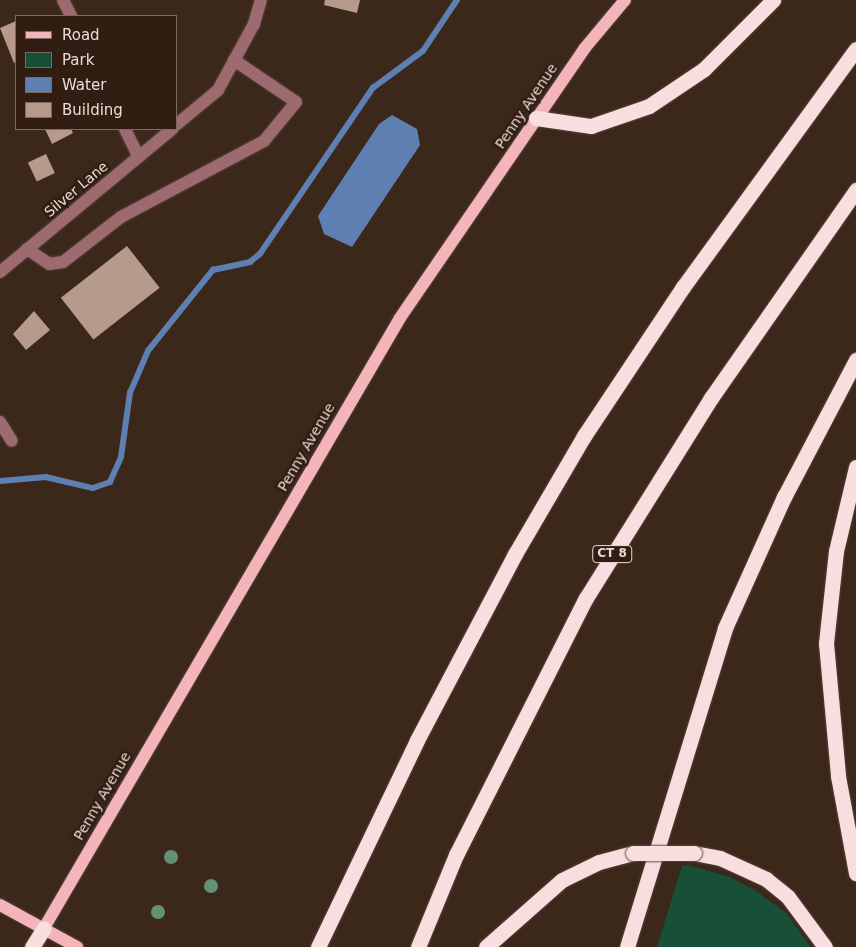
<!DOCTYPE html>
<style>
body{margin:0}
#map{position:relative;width:856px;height:947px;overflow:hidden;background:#3c271b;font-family:"DejaVu Sans",sans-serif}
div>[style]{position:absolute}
.green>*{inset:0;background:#184f39}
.water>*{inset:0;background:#5d7fb1}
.stream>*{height:5.5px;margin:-2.75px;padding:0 2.75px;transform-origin:2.75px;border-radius:2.75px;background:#5d7fb1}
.building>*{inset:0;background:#b69b8d;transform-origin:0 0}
.roads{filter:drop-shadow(0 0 1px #584439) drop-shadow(0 0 1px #584439)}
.minor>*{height:12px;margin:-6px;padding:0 6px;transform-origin:6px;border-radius:6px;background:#9d6a6f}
.major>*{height:12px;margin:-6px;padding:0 6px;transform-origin:6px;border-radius:6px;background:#f3b4ba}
.highway>*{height:15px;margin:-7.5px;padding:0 7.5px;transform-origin:7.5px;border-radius:7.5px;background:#f9dee0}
.bridges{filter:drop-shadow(0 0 1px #584439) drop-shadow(0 0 1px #584439)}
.highway-bridge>*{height:15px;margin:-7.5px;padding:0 7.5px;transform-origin:7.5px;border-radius:7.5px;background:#f9dee0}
.trees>*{width:14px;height:14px;margin:-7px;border-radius:50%;background:#629173}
span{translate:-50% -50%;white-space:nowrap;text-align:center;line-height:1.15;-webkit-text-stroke:5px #321d12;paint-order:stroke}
.shield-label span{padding:1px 4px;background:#321d12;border:1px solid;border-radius:4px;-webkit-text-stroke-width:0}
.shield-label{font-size:12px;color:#eadcd4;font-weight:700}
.street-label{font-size:14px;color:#eadcd4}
.legend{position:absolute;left:15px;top:15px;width:162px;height:115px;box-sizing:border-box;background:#321d12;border:1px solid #7c6960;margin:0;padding:6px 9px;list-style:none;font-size:15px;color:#eadcd4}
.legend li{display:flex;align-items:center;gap:10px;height:25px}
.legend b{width:25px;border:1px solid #7c6960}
</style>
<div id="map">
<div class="green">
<i style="clip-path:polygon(688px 865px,730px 877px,756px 891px,786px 913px,811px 947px,657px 947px,682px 866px)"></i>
</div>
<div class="water">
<i style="clip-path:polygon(392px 115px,417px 129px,420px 145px,352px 247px,324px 234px,318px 216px,379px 124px)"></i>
</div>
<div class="stream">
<i style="left:0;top:481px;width:46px;rotate:-5deg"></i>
<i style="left:46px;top:477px;width:48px;rotate:13.2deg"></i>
<i style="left:93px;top:488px;width:18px;rotate:-19deg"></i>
<i style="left:110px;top:482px;width:27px;rotate:-66deg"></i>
<i style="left:121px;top:457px;width:65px;rotate:-82deg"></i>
<i style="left:130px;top:393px;width:46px;rotate:-66.8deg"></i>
<i style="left:148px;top:351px;width:104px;rotate:-51.3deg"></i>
<i style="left:213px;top:270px;width:38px;rotate:-12deg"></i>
<i style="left:250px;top:262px;width:13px;rotate:-39deg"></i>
<i style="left:260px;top:254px;width:201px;rotate:-55.8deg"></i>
<i style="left:373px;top:88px;width:62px;rotate:-36.5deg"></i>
<i style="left:423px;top:51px;width:61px;rotate:-56.3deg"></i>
</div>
<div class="building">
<i style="clip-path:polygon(325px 0,360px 0,357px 13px,324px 5px)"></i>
<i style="clip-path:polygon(16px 21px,16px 62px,14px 63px,0 28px)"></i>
<i style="clip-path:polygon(45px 129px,71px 129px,73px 133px,52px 144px)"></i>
<i style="left:46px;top:154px;width:21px;height:20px;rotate:65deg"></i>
<i style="left:127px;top:246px;width:53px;height:84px;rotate:52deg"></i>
<i style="clip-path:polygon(34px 311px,50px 330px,26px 350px,13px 334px)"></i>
</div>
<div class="roads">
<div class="minor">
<i style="left:63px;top:0;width:18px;rotate:63deg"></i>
<i style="left:176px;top:125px;width:55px;rotate:-39.8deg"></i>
<i style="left:218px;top:90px;width:75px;rotate:-61.4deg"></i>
<i style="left:254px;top:24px;width:25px;rotate:-74deg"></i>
<i style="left:125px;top:129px;width:30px;rotate:64deg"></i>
<i style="left:27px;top:249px;width:27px;rotate:34deg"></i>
<i style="left:49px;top:264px;width:14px;rotate:-8deg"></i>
<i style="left:63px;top:262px;width:73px;rotate:-37.8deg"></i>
<i style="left:121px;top:217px;width:162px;rotate:-28deg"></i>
<i style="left:264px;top:141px;width:50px;rotate:-50.6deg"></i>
<i style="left:296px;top:102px;width:75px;rotate:-145.9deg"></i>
<i style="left:0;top:272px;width:224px;rotate:-39.7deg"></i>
<i style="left:0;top:422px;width:22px;rotate:58deg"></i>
</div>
<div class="major">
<i style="left:0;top:905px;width:88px;rotate:28.6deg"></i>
<i style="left:44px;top:928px;width:706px;rotate:-59.73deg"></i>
<i style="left:400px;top:318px;width:326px;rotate:-55.6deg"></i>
<i style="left:584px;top:49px;width:64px;rotate:-50.1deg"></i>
</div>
<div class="highway">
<i style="left:536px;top:118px;width:56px;rotate:8.3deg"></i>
<i style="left:591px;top:126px;width:61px;rotate:-19deg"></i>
<i style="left:649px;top:106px;width:66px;rotate:-33.9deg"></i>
<i style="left:704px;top:69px;width:98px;rotate:-45deg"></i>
<i style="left:856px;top:467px;width:86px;rotate:103.4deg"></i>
<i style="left:836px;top:551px;width:93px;rotate:96.2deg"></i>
<i style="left:826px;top:643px;width:134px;rotate:84.8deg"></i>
<i style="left:838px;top:776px;width:99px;rotate:79.5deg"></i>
<i style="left:694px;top:853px;width:26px;rotate:11deg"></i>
<i style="left:720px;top:858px;width:51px;rotate:24.5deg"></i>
<i style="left:766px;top:879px;width:28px;rotate:39deg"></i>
<i style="left:788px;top:897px;width:62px;rotate:53.5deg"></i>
<i style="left:32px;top:947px;width:22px;rotate:-58deg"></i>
<i style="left:318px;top:947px;width:229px;rotate:-64.4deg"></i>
<i style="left:417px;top:740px;width:210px;rotate:-62.2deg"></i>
<i style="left:515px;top:554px;width:137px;rotate:-59.7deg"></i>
<i style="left:584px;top:436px;width:179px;rotate:-56.4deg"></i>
<i style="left:683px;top:287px;width:294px;rotate:-54deg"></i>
<i style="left:418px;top:947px;width:100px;rotate:-67.6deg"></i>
<i style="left:456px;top:855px;width:288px;rotate:-63.2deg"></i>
<i style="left:586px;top:598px;width:236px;rotate:-58deg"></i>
<i style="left:711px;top:398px;width:254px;rotate:-55.1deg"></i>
<i style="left:486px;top:947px;width:101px;rotate:-41.4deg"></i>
<i style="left:562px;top:880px;width:41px;rotate:-25.9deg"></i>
<i style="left:599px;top:862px;width:35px;rotate:-15deg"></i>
<i style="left:627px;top:947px;width:334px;rotate:-72.9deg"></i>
<i style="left:725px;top:628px;width:144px;rotate:-65.8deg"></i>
<i style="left:784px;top:497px;width:155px;rotate:-62.3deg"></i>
</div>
</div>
<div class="bridges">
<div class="highway-bridge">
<i style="left:633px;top:853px;width:61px"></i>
</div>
</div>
<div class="trees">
<i style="left:171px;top:857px"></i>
<i style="left:211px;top:886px"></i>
<i style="left:158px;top:912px"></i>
</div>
<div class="shield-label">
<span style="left:612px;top:554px">CT 8</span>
</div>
<div class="street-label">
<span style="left:526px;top:106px;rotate:-56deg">Penny Avenue</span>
<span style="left:76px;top:189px;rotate:-40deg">Silver Lane</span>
<span style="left:306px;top:447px;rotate:-60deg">Penny Avenue</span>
<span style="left:102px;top:796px;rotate:-60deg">Penny Avenue</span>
</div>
<ul class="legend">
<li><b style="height:6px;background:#f3b4ba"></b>Road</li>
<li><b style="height:14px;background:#184f39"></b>Park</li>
<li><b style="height:14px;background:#5d7fb1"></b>Water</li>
<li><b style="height:14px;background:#b69b8d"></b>Building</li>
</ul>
</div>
